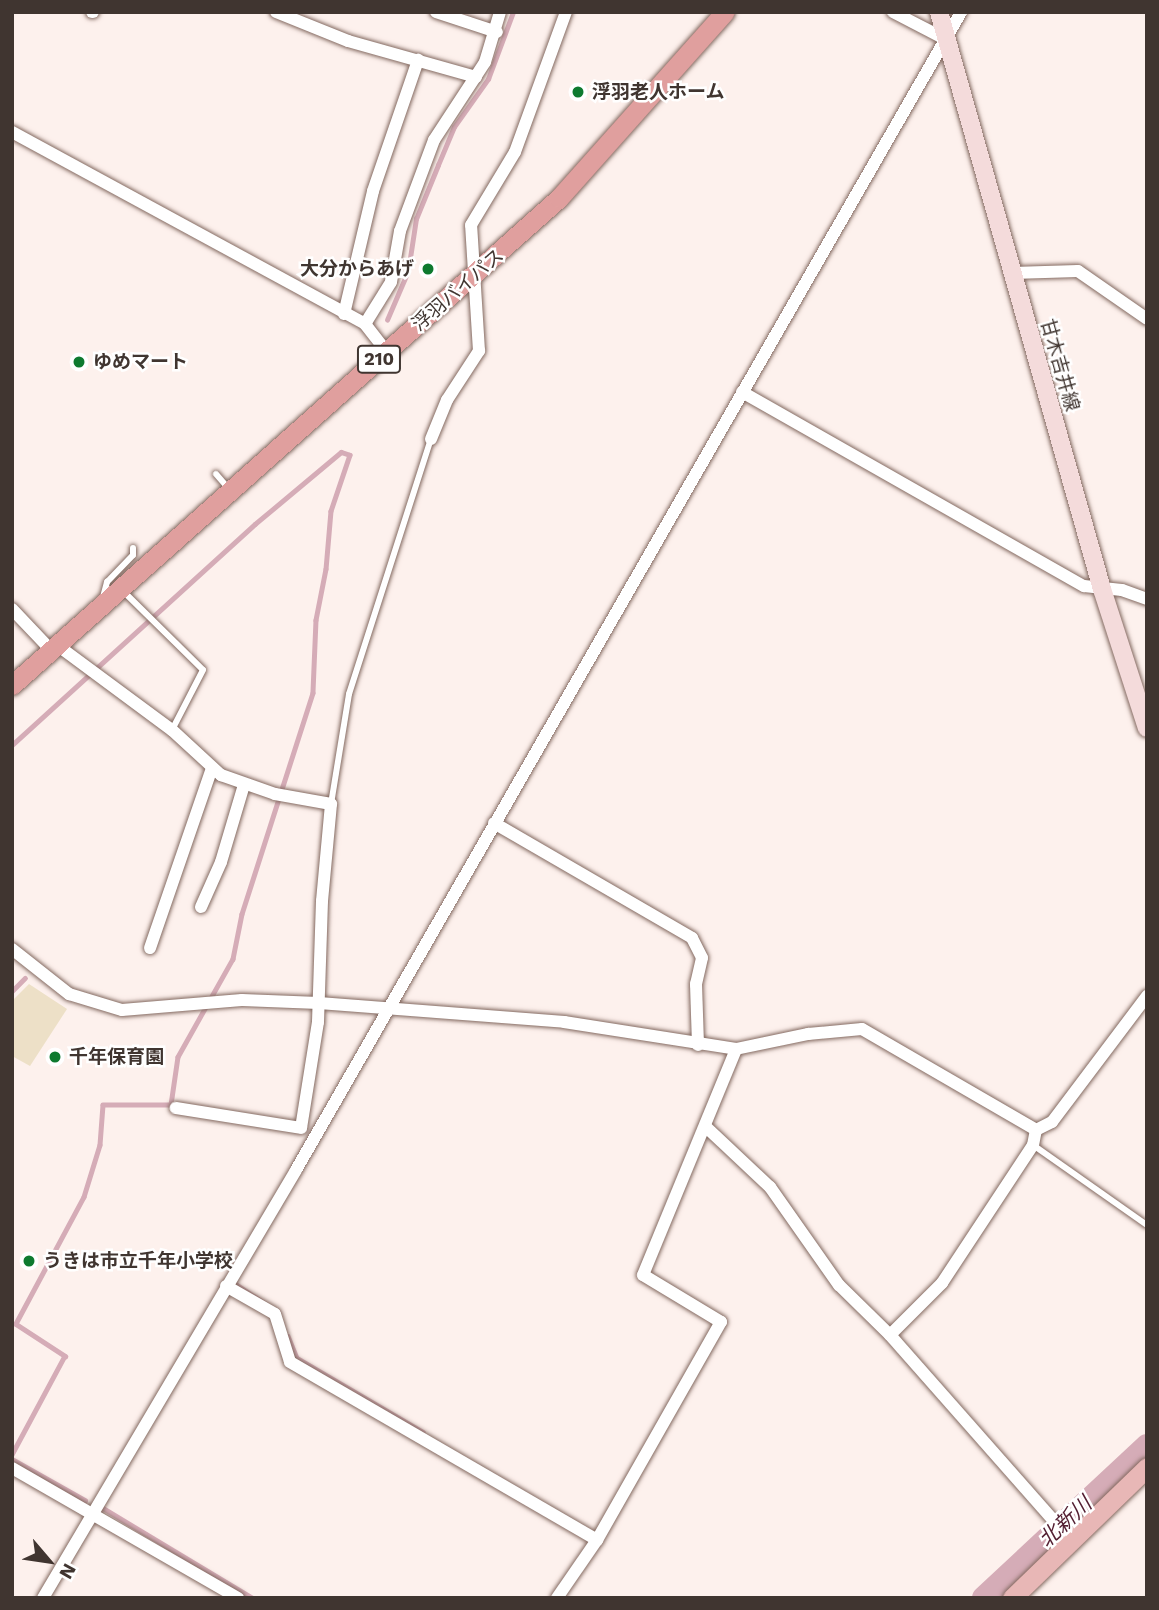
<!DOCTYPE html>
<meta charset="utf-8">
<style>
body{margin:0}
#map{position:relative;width:1159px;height:1610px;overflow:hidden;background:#fdf1ed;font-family:"Work Sans","Noto Sans JP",sans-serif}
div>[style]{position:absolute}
.green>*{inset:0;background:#ede0c7}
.stream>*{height:4.5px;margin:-2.25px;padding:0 2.25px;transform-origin:2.25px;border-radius:2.25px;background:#d5acb7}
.river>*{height:24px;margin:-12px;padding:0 12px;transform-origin:12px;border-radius:12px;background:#d5acb7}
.roads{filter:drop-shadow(0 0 2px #836960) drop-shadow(0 0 2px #836960)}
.service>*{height:6px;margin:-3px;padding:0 3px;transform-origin:3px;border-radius:3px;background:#fff}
.minor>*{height:12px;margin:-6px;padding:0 6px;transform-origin:6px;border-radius:6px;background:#fff}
.secondary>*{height:18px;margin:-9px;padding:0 9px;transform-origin:9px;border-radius:9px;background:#f4dbdb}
.primary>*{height:19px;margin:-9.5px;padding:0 9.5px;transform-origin:9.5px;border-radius:9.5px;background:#e8b7b6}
.trunk>*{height:19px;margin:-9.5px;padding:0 9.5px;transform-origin:9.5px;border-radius:9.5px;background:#e09f9e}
.dots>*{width:19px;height:19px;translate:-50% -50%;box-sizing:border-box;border:4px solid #fff;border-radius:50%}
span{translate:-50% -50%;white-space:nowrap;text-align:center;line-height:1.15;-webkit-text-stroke:5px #fff;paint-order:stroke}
.shield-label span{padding:2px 5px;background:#fff;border:2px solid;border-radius:5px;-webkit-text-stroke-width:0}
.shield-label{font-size:18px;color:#403530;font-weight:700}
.poi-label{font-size:19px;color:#403530;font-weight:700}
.left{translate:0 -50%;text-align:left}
.right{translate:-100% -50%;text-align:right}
.street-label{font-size:19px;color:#403530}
.water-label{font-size:21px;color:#542033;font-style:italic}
.frame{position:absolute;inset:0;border:14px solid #403530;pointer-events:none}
.north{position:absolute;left:14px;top:1526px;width:70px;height:70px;-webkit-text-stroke:5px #fff;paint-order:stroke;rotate:119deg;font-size:19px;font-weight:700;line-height:28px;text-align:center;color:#403530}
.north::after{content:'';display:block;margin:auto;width:24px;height:32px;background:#403530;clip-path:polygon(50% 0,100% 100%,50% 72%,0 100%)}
</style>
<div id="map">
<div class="green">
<i style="clip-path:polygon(29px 984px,67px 1009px,30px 1066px,12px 1056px,12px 1001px)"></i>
</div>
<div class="stream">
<i style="left:387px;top:320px;width:53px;rotate:-66.8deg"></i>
<i style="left:408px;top:271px;width:53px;rotate:-81.3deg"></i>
<i style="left:416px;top:219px;width:58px;rotate:-67.8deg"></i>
<i style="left:438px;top:165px;width:41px;rotate:-67.2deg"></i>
<i style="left:454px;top:127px;width:59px;rotate:-54.7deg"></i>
<i style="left:488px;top:79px;width:72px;rotate:-69.5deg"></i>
<i style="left:12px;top:745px;width:328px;rotate:-42.3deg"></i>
<i style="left:255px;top:524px;width:112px;rotate:-39.9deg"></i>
<i style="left:341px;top:452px;width:9px;rotate:18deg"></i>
<i style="left:350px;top:455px;width:59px;rotate:108.7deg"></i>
<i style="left:331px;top:511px;width:58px;rotate:94.9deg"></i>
<i style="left:326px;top:569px;width:52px;rotate:101.1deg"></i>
<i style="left:316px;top:620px;width:73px;rotate:92.4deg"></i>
<i style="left:313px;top:693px;width:232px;rotate:107.8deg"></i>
<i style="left:242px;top:914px;width:46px;rotate:101.3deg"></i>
<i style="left:233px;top:959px;width:112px;rotate:119.3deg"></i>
<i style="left:178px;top:1057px;width:49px;rotate:98.3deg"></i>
<i style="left:171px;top:1105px;width:68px;rotate:180deg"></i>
<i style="left:103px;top:1105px;width:40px;rotate:94.3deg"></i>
<i style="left:100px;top:1145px;width:54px;rotate:107.1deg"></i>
<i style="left:84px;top:1197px;width:144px;rotate:118.2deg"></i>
<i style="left:16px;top:1324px;width:59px;rotate:33.1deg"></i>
<i style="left:65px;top:1356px;width:112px;rotate:118.2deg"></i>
<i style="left:12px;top:991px;width:18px;rotate:-45deg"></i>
<i style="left:234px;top:1283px;width:53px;rotate:33.4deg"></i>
<i style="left:288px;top:1336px;width:24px;rotate:68deg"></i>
<i style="left:297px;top:1358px;width:146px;rotate:30.4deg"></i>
<i style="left:12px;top:1459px;width:84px;rotate:29.3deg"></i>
<i style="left:103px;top:1508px;width:175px;rotate:31deg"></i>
</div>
<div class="river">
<i style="left:984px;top:1598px;width:223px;rotate:-43deg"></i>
</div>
<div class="roads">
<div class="service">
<i style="left:216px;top:474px;width:20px;rotate:49deg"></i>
<i style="left:123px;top:591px;width:112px;rotate:44.6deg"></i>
<i style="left:203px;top:670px;width:68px;rotate:117.3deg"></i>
<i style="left:103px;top:597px;width:16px;rotate:-75deg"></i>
<i style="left:107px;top:582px;width:37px;rotate:-46deg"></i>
<i style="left:133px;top:555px;width:7px;rotate:-90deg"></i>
<i style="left:331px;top:804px;width:111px;rotate:-80.7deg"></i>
<i style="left:349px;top:694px;width:268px;rotate:-72.2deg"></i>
<i style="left:1033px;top:1145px;width:139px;rotate:35.1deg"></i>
</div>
<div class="minor">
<i style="left:92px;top:12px;width:1px"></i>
<i style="left:276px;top:12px;width:78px;rotate:21.9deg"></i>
<i style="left:348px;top:41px;width:133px;rotate:15.7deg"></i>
<i style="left:436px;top:12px;width:64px;rotate:18.2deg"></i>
<i style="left:893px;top:12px;width:59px;rotate:27.4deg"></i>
<i style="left:12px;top:132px;width:402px;rotate:28.5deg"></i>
<i style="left:365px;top:324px;width:36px;rotate:52deg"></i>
<i style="left:1012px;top:273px;width:66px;rotate:-1.7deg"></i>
<i style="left:1078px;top:271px;width:84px;rotate:34.8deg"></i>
<i style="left:344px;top:314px;width:126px;rotate:-76.7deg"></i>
<i style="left:373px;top:191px;width:139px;rotate:-71deg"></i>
<i style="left:365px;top:324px;width:49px;rotate:-58.2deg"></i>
<i style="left:391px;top:282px;width:52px;rotate:-80deg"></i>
<i style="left:400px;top:231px;width:97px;rotate:-69.5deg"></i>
<i style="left:434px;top:140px;width:93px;rotate:-56.8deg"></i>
<i style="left:485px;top:62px;width:52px;rotate:-73.3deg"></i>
<i style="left:742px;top:392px;width:393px;rotate:29.6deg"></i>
<i style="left:1084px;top:586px;width:38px;rotate:6deg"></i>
<i style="left:1122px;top:590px;width:27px;rotate:20deg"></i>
<i style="left:431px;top:439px;width:42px;rotate:-67.7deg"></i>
<i style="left:447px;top:400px;width:59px;rotate:-56.9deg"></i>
<i style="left:479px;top:351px;width:126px;rotate:-93.6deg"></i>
<i style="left:471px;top:225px;width:85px;rotate:-58.9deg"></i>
<i style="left:515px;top:152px;width:149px;rotate:-70deg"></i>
<i style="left:12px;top:609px;width:57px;rotate:46.4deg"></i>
<i style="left:57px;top:645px;width:143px;rotate:36.5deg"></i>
<i style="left:172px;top:730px;width:67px;rotate:42.6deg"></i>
<i style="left:221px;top:775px;width:57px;rotate:19.4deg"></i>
<i style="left:275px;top:794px;width:57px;rotate:10.1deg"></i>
<i style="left:331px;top:804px;width:97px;rotate:95.3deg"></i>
<i style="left:322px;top:901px;width:121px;rotate:91.9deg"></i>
<i style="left:318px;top:1022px;width:107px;rotate:99.1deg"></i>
<i style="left:301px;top:1128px;width:127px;rotate:-170.9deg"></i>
<i style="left:494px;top:823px;width:229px;rotate:30.1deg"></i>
<i style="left:692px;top:938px;width:22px;rotate:63deg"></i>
<i style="left:702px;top:958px;width:27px;rotate:103deg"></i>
<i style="left:696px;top:984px;width:61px;rotate:88.1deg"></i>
<i style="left:201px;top:907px;width:49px;rotate:-66deg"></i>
<i style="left:221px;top:862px;width:80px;rotate:-73.4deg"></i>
<i style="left:150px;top:948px;width:190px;rotate:-71deg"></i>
<i style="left:12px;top:949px;width:73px;rotate:38.3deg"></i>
<i style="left:69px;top:994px;width:55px;rotate:16.8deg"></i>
<i style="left:122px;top:1010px;width:120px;rotate:-4.8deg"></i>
<i style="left:242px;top:1000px;width:77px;rotate:2.2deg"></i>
<i style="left:319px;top:1003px;width:246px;rotate:4.4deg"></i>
<i style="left:564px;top:1022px;width:174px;rotate:8.9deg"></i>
<i style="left:736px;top:1049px;width:74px;rotate:-11.8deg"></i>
<i style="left:808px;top:1034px;width:54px;rotate:-5.3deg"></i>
<i style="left:862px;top:1029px;width:201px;rotate:30.1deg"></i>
<i style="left:1036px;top:1130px;width:18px;rotate:-27deg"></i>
<i style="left:1052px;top:1122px;width:158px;rotate:-53deg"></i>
<i style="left:706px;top:1127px;width:88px;rotate:43.2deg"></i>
<i style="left:770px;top:1187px;width:120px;rotate:54.9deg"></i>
<i style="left:839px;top:1285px;width:71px;rotate:44.4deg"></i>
<i style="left:890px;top:1335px;width:74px;rotate:-45deg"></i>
<i style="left:942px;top:1283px;width:165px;rotate:-56.6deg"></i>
<i style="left:1033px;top:1145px;width:15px;rotate:-79deg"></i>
<i style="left:226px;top:1286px;width:56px;rotate:29.7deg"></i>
<i style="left:275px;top:1314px;width:50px;rotate:72.6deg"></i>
<i style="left:290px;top:1362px;width:355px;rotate:30.1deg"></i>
<i style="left:890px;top:1335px;width:273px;rotate:48.6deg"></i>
<i style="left:12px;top:1468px;width:261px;rotate:29.9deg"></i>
<i style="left:43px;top:1598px;width:497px;rotate:-59.4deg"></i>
<i style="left:296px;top:1170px;width:1335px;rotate:-60.13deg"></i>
<i style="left:557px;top:1598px;width:70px;rotate:-55.4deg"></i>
<i style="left:597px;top:1540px;width:251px;rotate:-60.4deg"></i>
<i style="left:721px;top:1322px;width:91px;rotate:-148.9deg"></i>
<i style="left:643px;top:1275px;width:244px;rotate:-67.6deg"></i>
</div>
<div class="secondary">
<i style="left:939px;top:12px;width:600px;rotate:74.23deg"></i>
<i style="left:1102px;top:589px;width:146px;rotate:72.1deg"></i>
</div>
<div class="primary">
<i style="left:1012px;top:1598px;width:188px;rotate:-44.1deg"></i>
</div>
<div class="trunk">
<i style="left:12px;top:685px;width:732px;rotate:-41.68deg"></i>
<i style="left:559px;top:198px;width:249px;rotate:-48.3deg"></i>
</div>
</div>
<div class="dots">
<i style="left:578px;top:92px;background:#0e7a2f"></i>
<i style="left:428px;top:269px;background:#0e7a2f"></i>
<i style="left:79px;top:362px;background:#0e7a2f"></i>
<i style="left:55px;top:1057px;background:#0e7a2f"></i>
<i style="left:29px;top:1261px;background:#0e7a2f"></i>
</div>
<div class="shield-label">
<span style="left:379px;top:359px">210</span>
</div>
<div class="poi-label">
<span class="left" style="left:592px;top:92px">浮羽老人ホーム</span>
<span class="right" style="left:414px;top:269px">大分からあげ</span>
<span class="left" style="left:93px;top:362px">ゆめマート</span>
<span class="left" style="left:69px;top:1057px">千年保育園</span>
<span class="left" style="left:43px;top:1261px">うきは市立千年小学校</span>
</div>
<div class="street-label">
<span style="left:458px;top:290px;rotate:-41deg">浮羽バイパス</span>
<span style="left:1060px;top:365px;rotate:74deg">甘木吉井線</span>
</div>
<div class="water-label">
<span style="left:1065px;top:1522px;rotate:-43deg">北新川</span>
</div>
<div class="frame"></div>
<div class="north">N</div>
</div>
